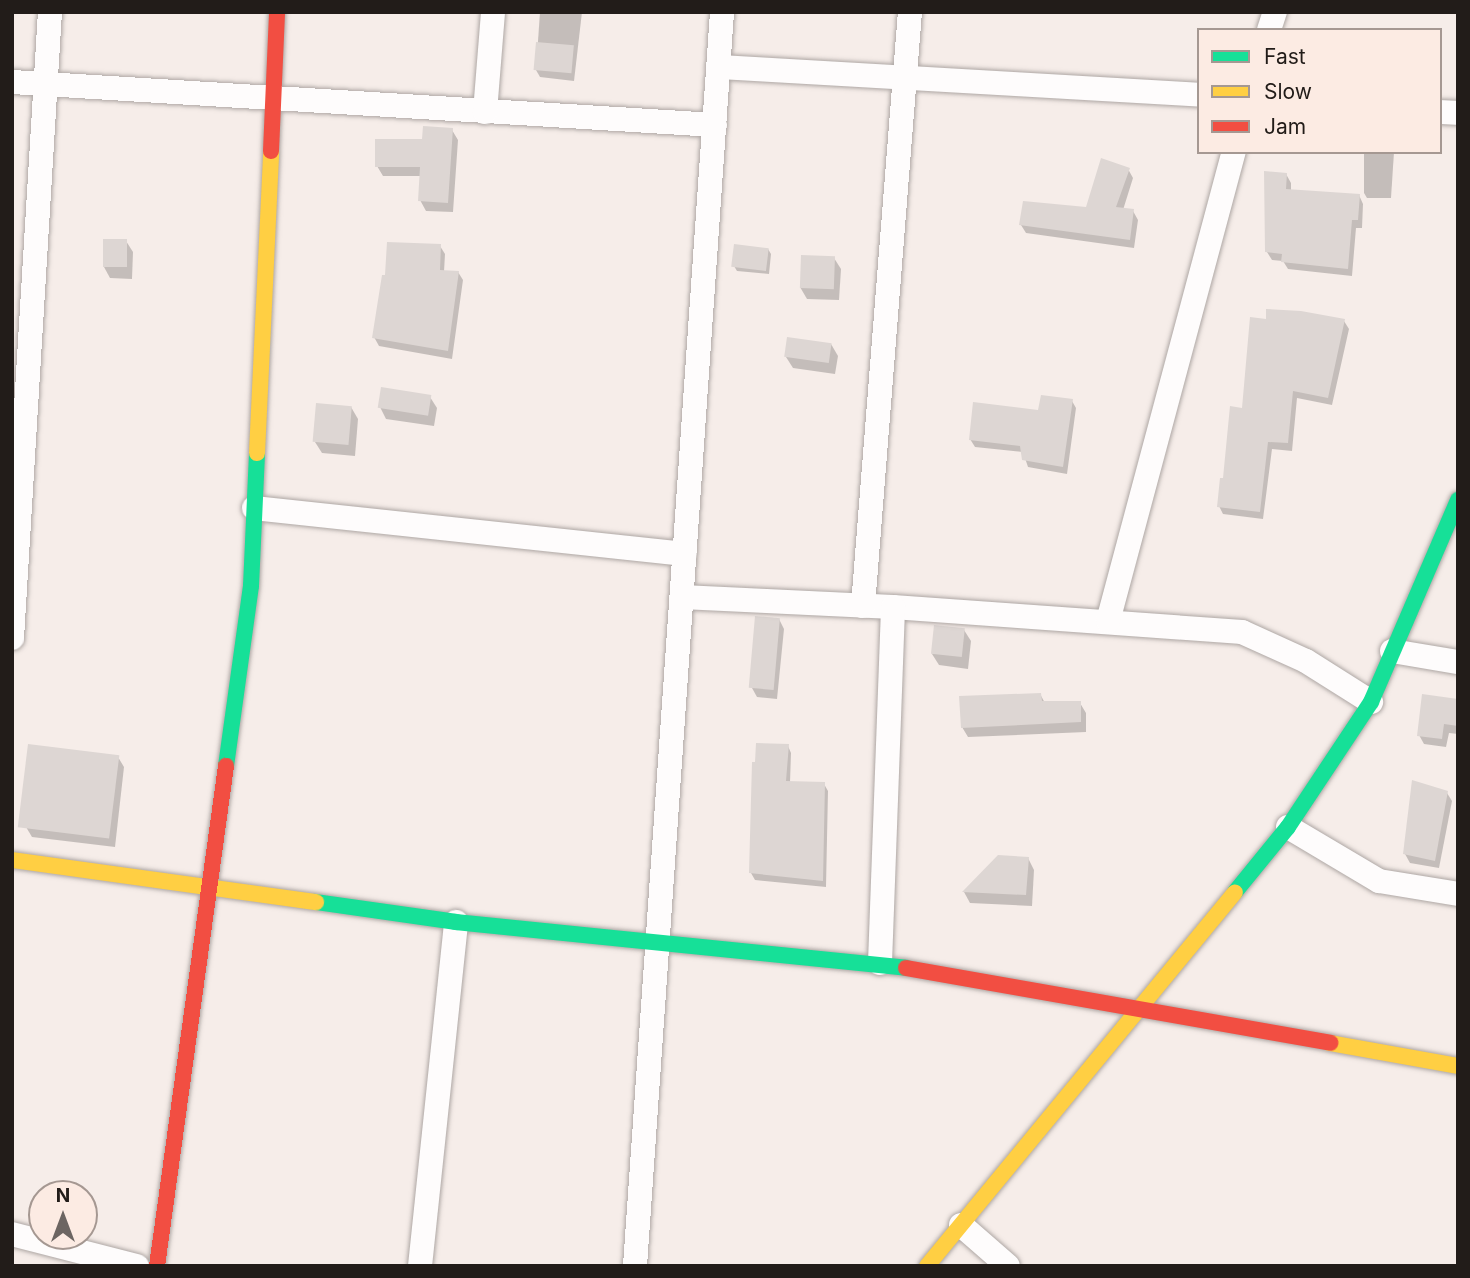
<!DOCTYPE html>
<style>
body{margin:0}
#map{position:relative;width:1470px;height:1278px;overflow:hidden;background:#f6ede9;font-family:Inter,sans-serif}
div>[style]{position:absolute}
.shadow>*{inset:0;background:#0003}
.building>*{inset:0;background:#ddd6d3;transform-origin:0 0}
.roads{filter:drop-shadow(0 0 2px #aea7a4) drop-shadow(0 0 2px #aea7a4)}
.street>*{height:24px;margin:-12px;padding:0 12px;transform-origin:12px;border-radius:12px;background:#fefcfc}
.fast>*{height:16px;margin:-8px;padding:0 8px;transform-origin:8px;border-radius:8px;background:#16e098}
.slow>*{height:16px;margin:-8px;padding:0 8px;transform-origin:8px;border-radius:8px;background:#ffcf43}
.jam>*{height:16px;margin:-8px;padding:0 8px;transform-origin:8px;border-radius:8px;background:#f24e42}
span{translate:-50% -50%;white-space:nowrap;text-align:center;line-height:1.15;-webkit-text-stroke:6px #fcebe3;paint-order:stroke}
.frame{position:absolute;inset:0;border:14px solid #221c19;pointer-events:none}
.legend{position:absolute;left:1197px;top:28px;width:245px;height:126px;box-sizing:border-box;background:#fcebe3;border:2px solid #a59892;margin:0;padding:9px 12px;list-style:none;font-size:21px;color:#221c19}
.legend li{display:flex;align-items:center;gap:14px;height:35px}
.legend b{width:35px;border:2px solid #a59892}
.north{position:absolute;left:28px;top:1180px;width:70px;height:70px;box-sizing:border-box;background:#fcebe3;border:2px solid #a59892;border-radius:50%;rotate:0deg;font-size:19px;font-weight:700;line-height:28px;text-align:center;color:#221c19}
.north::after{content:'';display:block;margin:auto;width:24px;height:32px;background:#6c6562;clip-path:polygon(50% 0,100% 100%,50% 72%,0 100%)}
</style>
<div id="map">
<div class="shadow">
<i style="clip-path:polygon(540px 12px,582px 12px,574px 81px,540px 77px,536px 70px)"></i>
<i style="clip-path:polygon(452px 130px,458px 140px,453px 212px,426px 211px,420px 200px,421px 176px,383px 176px,377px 166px)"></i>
<i style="clip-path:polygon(1364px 152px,1394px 152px,1391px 198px,1367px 198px,1364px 193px)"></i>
<i style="clip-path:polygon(1128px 169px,1133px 178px,1123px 210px,1133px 211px,1138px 220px,1134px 248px,1026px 233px,1021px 225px,1088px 209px)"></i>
<i style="clip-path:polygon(1286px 174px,1291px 183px,1291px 191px,1359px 195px,1363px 204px,1362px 228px,1356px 228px,1352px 276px,1288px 269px,1283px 261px,1272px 260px,1267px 252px)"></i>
<i style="clip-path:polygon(126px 241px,133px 252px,132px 279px,110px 278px,104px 267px)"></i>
<i style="clip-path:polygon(440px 246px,445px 254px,444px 272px,458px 272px,463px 280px,452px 359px,379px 346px,374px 337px)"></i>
<i style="clip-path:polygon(768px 249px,771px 254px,769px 274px,737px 271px,734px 266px)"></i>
<i style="clip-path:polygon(834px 258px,841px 269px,839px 300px,807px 299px,800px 287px)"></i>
<i style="clip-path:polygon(1344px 321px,1349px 329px,1332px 405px,1297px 398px,1292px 451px,1272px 449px,1263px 519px,1223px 514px,1219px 506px,1244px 410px)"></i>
<i style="clip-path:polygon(831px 344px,838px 356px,835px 374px,793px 368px,786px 357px)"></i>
<i style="clip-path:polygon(430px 397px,437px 408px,434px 426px,386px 419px,380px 407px)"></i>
<i style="clip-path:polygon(1072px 401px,1076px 408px,1067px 474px,1028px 467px,1023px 452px,975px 447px,970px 439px)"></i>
<i style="clip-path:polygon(351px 407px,358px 419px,355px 456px,322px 453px,315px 442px)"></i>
<i style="clip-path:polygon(779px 619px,784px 629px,777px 699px,757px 697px,752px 688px)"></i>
<i style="clip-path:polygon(964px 630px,971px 641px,968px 669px,939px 665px,932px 654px)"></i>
<i style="clip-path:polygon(1040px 694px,1045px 703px,1080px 703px,1086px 713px,1086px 732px,968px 737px,962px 727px)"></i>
<i style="clip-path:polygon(1458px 701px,1458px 734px,1449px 733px,1446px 747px,1424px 744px,1419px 735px)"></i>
<i style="clip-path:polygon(788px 746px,791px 753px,790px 783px,824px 784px,828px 791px,826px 887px,755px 880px,751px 873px,757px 764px)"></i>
<i style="clip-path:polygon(118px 757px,124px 767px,115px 847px,32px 837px,26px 827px)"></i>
<i style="clip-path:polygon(1447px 793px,1452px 801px,1439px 868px,1410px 863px,1405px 854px)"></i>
<i style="clip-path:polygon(999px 857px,1028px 858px,1034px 870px,1032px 906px,970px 903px,964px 892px)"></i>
</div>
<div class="building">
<i style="left:536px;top:42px;width:38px;height:28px;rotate:5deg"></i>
<i style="clip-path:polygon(423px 126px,453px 128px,448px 203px,418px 201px,420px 167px,375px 167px,375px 139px,422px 139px)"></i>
<i style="clip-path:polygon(1101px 158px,1130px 168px,1116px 207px,1134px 209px,1130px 240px,1019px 225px,1023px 201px,1086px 207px)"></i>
<i style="clip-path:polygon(1264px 171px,1287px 173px,1286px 189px,1360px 194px,1358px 220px,1352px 220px,1348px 269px,1281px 262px,1282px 254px,1265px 252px)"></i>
<i style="left:103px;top:239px;width:24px;height:28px"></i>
<i style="clip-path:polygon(387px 242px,441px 244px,440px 270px,459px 271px,448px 351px,372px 338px,382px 275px,385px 275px)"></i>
<i style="left:734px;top:244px;width:35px;height:23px;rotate:7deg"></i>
<i style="left:801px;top:255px;width:34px;height:33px;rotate:2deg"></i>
<i style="clip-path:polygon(1266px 309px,1301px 311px,1345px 319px,1328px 398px,1293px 391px,1288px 443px,1268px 442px,1260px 512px,1217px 507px,1220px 478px,1223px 478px,1230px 406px,1242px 408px,1250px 317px,1266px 319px)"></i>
<i style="left:787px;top:337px;width:45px;height:20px;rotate:8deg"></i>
<i style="left:381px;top:387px;width:51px;height:21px;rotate:9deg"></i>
<i style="clip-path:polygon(1041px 395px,1073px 399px,1063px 467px,1022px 460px,1020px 446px,969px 440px,973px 402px,1038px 410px)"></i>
<i style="left:316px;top:403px;width:36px;height:39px;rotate:5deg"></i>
<i style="left:755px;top:616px;width:25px;height:72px;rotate:5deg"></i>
<i style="left:934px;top:625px;width:31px;height:29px;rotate:6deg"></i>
<i style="clip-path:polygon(1041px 693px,1042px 701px,1081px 701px,1081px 722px,961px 728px,959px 696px)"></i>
<i style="clip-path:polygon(1422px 694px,1458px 699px,1458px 726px,1444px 724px,1442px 739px,1417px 736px)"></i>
<i style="clip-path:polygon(756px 743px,789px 744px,786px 781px,825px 782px,823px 881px,749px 873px,752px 762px,755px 762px)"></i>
<i style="left:28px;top:744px;width:92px;height:84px;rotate:7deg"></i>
<i style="clip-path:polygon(1412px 780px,1448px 791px,1435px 861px,1403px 854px)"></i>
<i style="clip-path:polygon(998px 855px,1029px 857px,1026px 895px,962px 892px)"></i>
</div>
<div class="roads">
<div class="street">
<i style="left:1269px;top:30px;width:19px;rotate:-72deg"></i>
<i style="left:719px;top:67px;width:481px;rotate:3.3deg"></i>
<i style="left:12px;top:82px;width:704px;rotate:3.5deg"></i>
<i style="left:485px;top:112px;width:100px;rotate:-85.4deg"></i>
<i style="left:1440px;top:112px;width:18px;rotate:3deg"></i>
<i style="left:254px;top:508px;width:433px;rotate:6.1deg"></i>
<i style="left:682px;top:597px;width:211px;rotate:2.7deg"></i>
<i style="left:893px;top:607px;width:350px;rotate:4.1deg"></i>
<i style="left:1242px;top:632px;width:70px;rotate:24.4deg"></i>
<i style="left:1306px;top:661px;width:77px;rotate:32.2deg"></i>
<i style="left:863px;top:606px;width:596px;rotate:-85.48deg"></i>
<i style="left:1108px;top:621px;width:486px;rotate:-75deg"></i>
<i style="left:12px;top:638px;width:627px;rotate:-86.53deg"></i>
<i style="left:1392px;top:651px;width:67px;rotate:9.5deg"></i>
<i style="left:1288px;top:827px;width:106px;rotate:30.7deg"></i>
<i style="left:1379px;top:881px;width:80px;rotate:9.3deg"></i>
<i style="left:880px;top:963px;width:356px;rotate:-87.9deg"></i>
<i style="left:961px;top:1225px;width:62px;rotate:41.1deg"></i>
<i style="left:12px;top:1234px;width:129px;rotate:14.4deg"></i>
<i style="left:420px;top:1266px;width:346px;rotate:-84deg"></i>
<i style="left:635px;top:1266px;width:1257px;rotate:-86.03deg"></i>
</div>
<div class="fast">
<i style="left:226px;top:766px;width:182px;rotate:-82.1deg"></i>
<i style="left:251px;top:586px;width:133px;rotate:-87.4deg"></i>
<i style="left:1235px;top:892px;width:84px;rotate:-50.8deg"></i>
<i style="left:1288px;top:827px;width:150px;rotate:-56.4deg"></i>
<i style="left:1371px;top:702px;width:220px;rotate:-66.7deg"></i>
<i style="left:316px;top:902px;width:141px;rotate:8.1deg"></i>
<i style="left:456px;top:922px;width:452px;rotate:5.8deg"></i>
</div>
<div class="slow">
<i style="left:257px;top:453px;width:302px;rotate:-87.3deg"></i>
<i style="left:12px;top:860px;width:307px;rotate:7.9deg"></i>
<i style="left:1330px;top:1043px;width:130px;rotate:10.2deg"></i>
<i style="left:927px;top:1266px;width:484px;rotate:-50.5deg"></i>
</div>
<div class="jam">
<i style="left:271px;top:151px;width:139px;rotate:-87.5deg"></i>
<i style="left:906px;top:968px;width:431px;rotate:10deg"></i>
<i style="left:157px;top:1266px;width:505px;rotate:-82.14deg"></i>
</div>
</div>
<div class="frame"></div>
<ul class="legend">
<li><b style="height:9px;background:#16e098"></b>Fast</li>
<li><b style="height:9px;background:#ffcf43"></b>Slow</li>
<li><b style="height:9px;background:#f24e42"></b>Jam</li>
</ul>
<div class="north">N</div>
</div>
